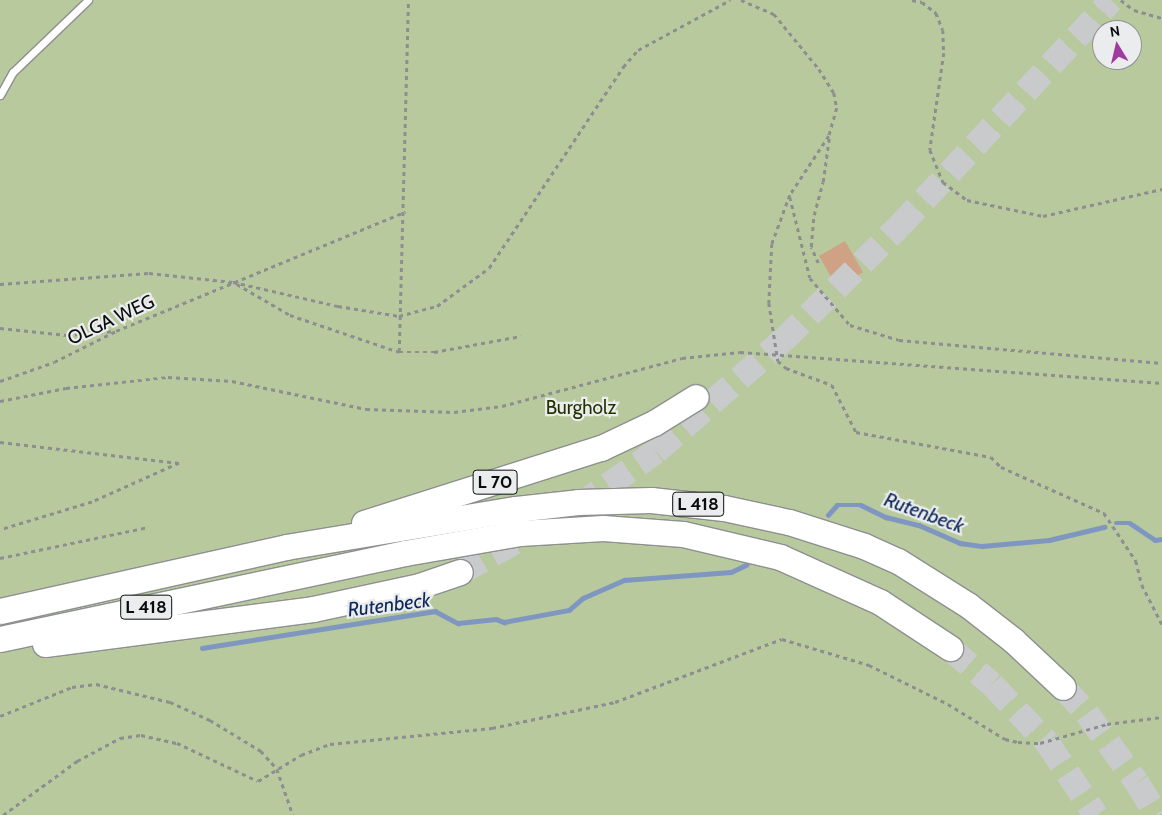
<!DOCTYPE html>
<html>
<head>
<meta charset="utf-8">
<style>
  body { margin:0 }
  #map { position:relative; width:1162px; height:815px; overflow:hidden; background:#ebeced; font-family:Cabin,sans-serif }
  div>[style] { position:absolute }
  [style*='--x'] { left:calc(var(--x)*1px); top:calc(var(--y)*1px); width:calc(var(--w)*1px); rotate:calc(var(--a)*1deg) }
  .green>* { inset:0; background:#b7c99d }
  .stream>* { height:4.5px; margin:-2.25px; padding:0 2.25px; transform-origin:2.25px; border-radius:2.25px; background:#7f97c0 }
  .building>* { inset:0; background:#cfa285; transform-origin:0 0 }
  .highway-tunnel>* { height:25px; margin-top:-12.5px; transform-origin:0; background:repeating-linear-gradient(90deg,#c9cacb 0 25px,transparent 0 37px) }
  .path>* { height:2.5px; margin-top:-1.25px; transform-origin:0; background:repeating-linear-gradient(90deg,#8d8e8f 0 4px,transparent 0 8px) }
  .roads { filter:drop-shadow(1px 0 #8e8f90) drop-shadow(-1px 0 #8e8f90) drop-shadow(0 1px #8e8f90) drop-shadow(0 -1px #8e8f90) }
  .lane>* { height:7px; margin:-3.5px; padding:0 3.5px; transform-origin:3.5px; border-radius:3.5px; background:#fff }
  .highway>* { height:25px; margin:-12.5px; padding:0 12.5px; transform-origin:12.5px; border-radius:12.5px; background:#fff }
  span { translate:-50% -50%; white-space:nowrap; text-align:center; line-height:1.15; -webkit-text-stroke:4.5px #ebeced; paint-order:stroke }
  .shield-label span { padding:1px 4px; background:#ebeced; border:1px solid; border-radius:4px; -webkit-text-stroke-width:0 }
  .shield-label { font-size:18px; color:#0b0c0c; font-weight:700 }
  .street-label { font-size:19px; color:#0b0c0c }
  .park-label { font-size:19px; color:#233300 }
  .water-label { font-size:20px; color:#0c275a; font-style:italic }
  .north { position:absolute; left:1092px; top:20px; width:50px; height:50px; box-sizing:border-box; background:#ebeced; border:1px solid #919293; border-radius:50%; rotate:351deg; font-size:14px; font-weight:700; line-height:20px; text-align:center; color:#0b0c0c }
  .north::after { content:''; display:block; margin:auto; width:18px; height:22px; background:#a03ba0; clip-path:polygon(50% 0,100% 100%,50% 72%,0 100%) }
</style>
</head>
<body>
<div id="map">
  <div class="green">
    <div style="clip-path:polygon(evenodd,0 0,1162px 0,1162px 815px,0 815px,0 0,1102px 30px,1132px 30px,1132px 60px,1102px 60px,1102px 30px)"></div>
  </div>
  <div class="stream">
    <div style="--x:828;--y:515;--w:13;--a:-48"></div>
    <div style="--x:837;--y:505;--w:24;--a:0"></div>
    <div style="--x:861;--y:505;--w:28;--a:26"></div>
    <div style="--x:886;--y:517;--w:34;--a:14"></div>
    <div style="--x:919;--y:525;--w:45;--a:23.7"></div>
    <div style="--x:960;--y:543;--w:22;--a:8"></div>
    <div style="--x:982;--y:546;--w:67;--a:-5.1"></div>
    <div style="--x:1049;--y:540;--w:57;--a:-13.3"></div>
    <div style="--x:1116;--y:523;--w:14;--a:0"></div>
    <div style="--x:1130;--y:523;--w:30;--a:34"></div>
    <div style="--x:1155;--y:540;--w:7;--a:-8"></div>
    <div style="--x:202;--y:648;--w:236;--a:-9"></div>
    <div style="--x:435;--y:611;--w:26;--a:28"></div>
    <div style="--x:458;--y:623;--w:38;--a:-6"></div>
    <div style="--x:496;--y:619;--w:9;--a:21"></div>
    <div style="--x:504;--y:622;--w:66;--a:-10.5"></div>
    <div style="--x:569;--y:610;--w:18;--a:-41"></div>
    <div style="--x:583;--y:598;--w:45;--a:-23.7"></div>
    <div style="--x:624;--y:580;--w:107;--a:-4.3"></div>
    <div style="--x:731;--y:572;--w:17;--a:-25"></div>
  </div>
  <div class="building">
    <div style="left:845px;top:241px;width:36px;height:30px;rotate:60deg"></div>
  </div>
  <div class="highway-tunnel">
    <div style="--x:460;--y:572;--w:135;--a:-29.2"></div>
    <div style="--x:578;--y:506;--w:95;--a:-35.2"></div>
    <div style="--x:656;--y:451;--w:169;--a:-41.2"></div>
    <div style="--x:783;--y:340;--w:163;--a:-44.5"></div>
    <div style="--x:899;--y:226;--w:310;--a:-46.8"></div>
    <div style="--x:950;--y:648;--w:55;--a:40.6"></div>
    <div style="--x:992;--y:684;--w:80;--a:46.5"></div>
    <div style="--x:1047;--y:742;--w:88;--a:56.1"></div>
    <div style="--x:1063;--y:687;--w:35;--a:47"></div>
    <div style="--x:1087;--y:713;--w:85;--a:54.1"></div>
    <div style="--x:1137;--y:782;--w:39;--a:59"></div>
  </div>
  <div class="path">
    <div style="--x:741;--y:0;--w:36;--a:23"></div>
    <div style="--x:774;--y:14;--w:71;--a:50.7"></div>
    <div style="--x:819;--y:69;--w:28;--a:58"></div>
    <div style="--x:834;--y:93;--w:15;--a:79"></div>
    <div style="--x:837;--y:108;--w:29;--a:106"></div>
    <div style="--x:829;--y:136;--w:71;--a:123.5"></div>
    <div style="--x:790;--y:195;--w:52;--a:110.2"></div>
    <div style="--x:772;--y:244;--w:59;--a:92.9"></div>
    <div style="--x:769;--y:303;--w:59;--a:81.2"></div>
    <div style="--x:778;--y:361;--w:11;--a:41"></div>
    <div style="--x:786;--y:368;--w:49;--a:20.3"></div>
    <div style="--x:832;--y:385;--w:53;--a:62.9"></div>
    <div style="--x:856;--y:432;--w:137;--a:10.5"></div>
    <div style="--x:991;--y:457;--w:14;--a:45"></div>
    <div style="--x:1001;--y:467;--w:113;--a:24.1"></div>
    <div style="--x:1104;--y:513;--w:58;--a:56.3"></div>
    <div style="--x:1136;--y:561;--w:25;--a:76"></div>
    <div style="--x:1142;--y:585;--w:44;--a:62.9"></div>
    <div style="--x:912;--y:0;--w:10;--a:11"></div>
    <div style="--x:922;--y:2;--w:18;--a:38"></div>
    <div style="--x:936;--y:13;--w:18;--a:68"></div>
    <div style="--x:943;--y:30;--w:23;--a:88"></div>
    <div style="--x:944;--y:53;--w:98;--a:98.2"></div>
    <div style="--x:930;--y:150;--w:35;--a:68"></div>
    <div style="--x:943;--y:182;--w:30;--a:37"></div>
    <div style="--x:967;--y:200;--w:78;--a:11.9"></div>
    <div style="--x:1043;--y:216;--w:122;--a:-12.8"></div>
    <div style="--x:1121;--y:0;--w:16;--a:38"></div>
    <div style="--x:1134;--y:10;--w:29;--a:16"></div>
    <div style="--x:790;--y:197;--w:83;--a:76.1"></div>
    <div style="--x:810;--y:278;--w:62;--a:49.6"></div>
    <div style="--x:850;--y:325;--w:51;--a:17"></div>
    <div style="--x:899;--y:340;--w:264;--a:5"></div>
    <div style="--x:818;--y:263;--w:17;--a:-114"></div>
    <div style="--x:811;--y:247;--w:32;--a:-85"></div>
    <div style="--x:814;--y:215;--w:34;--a:-75"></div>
    <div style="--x:823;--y:182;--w:44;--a:-82.2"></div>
    <div style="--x:0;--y:284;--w:149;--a:-4.2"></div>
    <div style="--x:149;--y:273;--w:84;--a:6.1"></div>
    <div style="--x:233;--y:282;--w:108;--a:12.9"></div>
    <div style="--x:338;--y:306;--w:62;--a:9.3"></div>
    <div style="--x:399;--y:316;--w:39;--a:-15"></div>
    <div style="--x:437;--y:306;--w:64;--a:-36.2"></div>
    <div style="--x:489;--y:268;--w:242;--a:-56.3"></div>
    <div style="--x:623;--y:67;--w:23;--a:-49"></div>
    <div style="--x:638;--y:50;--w:105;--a:-28.5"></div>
    <div style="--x:237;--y:284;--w:61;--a:30.3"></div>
    <div style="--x:290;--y:315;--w:115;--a:18.7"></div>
    <div style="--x:399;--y:352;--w:35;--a:0"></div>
    <div style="--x:434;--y:352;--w:88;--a:-10.4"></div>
    <div style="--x:0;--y:328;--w:67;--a:6"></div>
    <div style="--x:67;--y:335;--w:48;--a:-4.8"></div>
    <div style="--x:399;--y:352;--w:352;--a:-88.5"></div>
    <div style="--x:0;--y:381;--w:57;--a:-19.4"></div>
    <div style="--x:54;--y:362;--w:69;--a:-26.6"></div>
    <div style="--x:116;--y:331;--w:313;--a:-22.4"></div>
    <div style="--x:0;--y:401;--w:67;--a:-11.1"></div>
    <div style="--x:66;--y:388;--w:103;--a:-6.2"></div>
    <div style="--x:168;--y:377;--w:64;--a:3.6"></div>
    <div style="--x:232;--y:381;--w:137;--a:11.8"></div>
    <div style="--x:366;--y:409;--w:88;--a:2"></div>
    <div style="--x:454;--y:412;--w:48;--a:-7.1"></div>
    <div style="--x:502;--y:406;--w:186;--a:-14.9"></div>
    <div style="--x:682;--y:358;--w:58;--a:-5.9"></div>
    <div style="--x:740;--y:352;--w:423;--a:4.2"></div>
    <div style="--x:0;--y:442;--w:180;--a:6.7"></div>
    <div style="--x:179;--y:463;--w:95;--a:155.9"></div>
    <div style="--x:92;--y:502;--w:96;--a:163.1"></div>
    <div style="--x:0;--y:558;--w:151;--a:-11.8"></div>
    <div style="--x:0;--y:716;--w:78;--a:-21.9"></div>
    <div style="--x:72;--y:687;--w:24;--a:-7"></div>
    <div style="--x:96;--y:684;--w:76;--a:13.7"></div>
    <div style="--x:170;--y:702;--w:44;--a:24.2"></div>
    <div style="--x:210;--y:720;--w:60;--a:31.3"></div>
    <div style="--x:261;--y:751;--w:24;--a:48"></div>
    <div style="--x:277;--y:769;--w:49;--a:70.8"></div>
    <div style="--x:3;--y:815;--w:92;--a:-36.1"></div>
    <div style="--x:77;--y:761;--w:49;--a:-28.1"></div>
    <div style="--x:120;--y:738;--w:21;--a:-8"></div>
    <div style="--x:141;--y:735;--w:37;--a:13"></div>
    <div style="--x:177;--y:743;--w:89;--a:25.1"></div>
    <div style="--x:258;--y:781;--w:50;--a:-31.2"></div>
    <div style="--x:301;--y:755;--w:31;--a:-21"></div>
    <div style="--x:330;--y:744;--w:163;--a:-5.6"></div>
    <div style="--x:492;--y:728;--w:126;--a:-11.9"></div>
    <div style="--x:615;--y:702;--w:178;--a:-20.7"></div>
    <div style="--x:782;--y:639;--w:91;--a:16.6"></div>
    <div style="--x:869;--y:665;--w:88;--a:26.3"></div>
    <div style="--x:948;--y:704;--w:67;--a:31.6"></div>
    <div style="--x:1005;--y:739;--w:13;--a:13"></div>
    <div style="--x:1018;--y:742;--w:22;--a:3"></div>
    <div style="--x:1040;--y:743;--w:70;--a:-15.8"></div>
    <div style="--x:1107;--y:724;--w:55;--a:-7.3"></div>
  </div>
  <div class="roads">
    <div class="lane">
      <div style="--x:0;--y:95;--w:26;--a:-61"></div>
      <div style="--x:13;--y:72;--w:104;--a:-43.8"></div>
    </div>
    <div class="highway">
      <div style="--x:364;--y:523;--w:249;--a:-17.6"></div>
      <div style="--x:601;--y:448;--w:59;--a:-25.3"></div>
      <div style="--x:654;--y:423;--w:49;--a:-31.8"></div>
      <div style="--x:0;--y:611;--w:293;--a:-12.6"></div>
      <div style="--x:286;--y:547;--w:233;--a:-9.4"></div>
      <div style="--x:516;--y:509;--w:62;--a:-6.4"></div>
      <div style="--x:578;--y:502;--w:73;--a:-1.6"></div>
      <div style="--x:651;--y:500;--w:73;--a:6.3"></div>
      <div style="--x:724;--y:508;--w:66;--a:12.2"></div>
      <div style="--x:789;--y:522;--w:79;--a:17.7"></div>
      <div style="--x:864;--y:546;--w:37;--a:24"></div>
      <div style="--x:898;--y:561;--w:83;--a:32.2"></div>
      <div style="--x:968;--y:605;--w:58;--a:38"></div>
      <div style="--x:1014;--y:641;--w:67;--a:43.2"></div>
      <div style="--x:0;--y:639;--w:414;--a:-12"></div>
      <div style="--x:405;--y:553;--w:117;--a:-9.9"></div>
      <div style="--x:520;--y:533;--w:83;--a:-3.4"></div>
      <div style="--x:603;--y:528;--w:80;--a:4.3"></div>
      <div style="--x:683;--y:534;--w:100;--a:13.3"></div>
      <div style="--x:780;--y:557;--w:110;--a:24.2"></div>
      <div style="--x:880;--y:602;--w:84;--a:33.3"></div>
      <div style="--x:45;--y:644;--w:270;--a:-7.4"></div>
      <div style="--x:313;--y:609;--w:108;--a:-12.2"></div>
      <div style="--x:419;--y:586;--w:43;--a:-18.9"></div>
    </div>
  </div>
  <div class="shield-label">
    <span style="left:495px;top:482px">L 70</span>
    <span style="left:698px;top:504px">L 418</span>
    <span style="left:146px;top:607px">L 418</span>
  </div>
  <div class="street-label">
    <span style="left:111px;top:320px;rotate:-25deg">OLGA WEG</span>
  </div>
  <div class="park-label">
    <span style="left:581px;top:408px">Burgholz</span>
  </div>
  <div class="water-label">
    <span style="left:924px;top:513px;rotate:20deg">Rutenbeck</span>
    <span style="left:389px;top:605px;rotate:-7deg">Rutenbeck</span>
  </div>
  <div class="north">N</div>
</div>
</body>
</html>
